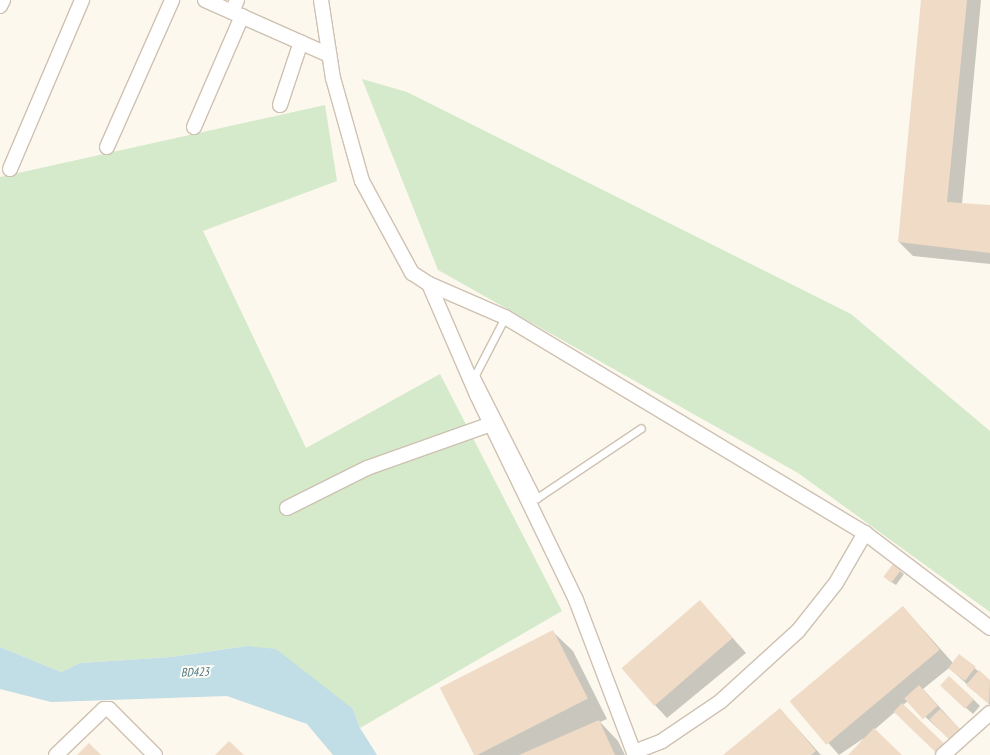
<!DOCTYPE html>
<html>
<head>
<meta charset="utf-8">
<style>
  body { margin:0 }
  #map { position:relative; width:990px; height:755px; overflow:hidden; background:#fcf8ed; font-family:"PT Sans Narrow",sans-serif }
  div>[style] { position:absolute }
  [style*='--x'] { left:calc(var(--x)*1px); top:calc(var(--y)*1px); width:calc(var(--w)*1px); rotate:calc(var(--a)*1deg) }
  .green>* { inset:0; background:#d5eacb }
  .water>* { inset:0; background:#c1dde6 }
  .shadow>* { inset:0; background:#0003 }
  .building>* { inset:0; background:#f0dbc6; transform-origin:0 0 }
  .roads { filter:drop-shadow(1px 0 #cec1b2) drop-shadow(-1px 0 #cec1b2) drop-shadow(0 1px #cec1b2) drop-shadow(0 -1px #cec1b2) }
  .service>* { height:7px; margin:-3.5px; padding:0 3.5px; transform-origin:3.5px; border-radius:3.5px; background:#fff }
  .minor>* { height:14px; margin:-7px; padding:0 7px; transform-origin:7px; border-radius:7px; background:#fff }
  span { translate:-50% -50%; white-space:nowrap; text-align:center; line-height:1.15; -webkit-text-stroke:4px #fefbf4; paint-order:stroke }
  .water-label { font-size:12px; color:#4a7989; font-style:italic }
</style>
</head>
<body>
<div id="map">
  <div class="green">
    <div style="clip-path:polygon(362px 79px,407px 92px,851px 314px,990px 431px,990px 612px,798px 473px,438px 270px)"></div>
    <div style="clip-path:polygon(325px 105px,337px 181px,203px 231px,306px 448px,440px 374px,562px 611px,360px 728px,353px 709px,247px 646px,172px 657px,80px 663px,61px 672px,0 647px,0 177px)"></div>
  </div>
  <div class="water">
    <div style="clip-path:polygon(247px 646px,276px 649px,353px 709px,360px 728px,377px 755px,333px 755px,307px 724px,227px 696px,51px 702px,0 689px,0 647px,61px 672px,80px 663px,172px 657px)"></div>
  </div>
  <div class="shadow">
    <div style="clip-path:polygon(922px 0,981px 0,962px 204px,990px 206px,990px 264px,913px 256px,899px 242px)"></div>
    <div style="clip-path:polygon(893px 566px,904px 574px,896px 585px,888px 580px)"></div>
    <div style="clip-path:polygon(700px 601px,746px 653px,667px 718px,654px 704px)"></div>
    <div style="clip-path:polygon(903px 607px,953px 663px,959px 655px,990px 681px,990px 705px,949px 668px,923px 689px,966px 736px,957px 746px,908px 701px,903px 705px,950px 750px,940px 755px,895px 712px,874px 730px,901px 755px,850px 755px,864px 738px,839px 755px,791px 701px)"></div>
    <div style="clip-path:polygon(553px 632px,573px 651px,607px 719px,600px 722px,618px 741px,625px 755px,476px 755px,442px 688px)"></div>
    <div style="clip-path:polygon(948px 692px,973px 699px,980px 706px,973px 714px)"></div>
    <div style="clip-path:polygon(780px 709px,821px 755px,724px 755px)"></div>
  </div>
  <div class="building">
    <div style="clip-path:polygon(921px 0,967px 0,947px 202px,990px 205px,990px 253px,898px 242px)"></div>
    <div style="left:893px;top:564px;width:10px;height:16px;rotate:37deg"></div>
    <div style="left:700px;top:600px;width:50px;height:104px;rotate:49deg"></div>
    <div style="left:903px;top:606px;width:57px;height:148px;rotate:50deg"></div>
    <div style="left:553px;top:630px;width:77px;height:127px;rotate:63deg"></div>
    <div style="left:959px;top:654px;width:21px;height:18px;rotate:37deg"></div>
    <div style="clip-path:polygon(979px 670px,990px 680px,989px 704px,966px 685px)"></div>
    <div style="left:949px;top:676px;width:34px;height:13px;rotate:43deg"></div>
    <div style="left:919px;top:685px;width:28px;height:20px;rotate:48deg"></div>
    <div style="left:902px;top:703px;width:58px;height:12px;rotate:44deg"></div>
    <div style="clip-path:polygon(780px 708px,816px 751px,811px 755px,723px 755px)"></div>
    <div style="left:940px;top:709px;width:28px;height:15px;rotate:45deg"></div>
    <div style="clip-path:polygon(599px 720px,615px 755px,519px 755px)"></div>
    <div style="clip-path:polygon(874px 728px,902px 755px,848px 755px)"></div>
    <div style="clip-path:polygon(229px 741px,244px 755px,215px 755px)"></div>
    <div style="clip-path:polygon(89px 743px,101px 755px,77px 755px)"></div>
  </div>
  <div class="roads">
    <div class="service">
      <div style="--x:505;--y:317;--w:65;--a:117.3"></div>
      <div style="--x:475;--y:375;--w:138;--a:63.2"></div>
      <div style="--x:537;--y:498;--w:125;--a:-33.9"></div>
    </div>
    <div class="minor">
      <div style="--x:205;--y:0;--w:136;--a:23.9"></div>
      <div style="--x:321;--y:0;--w:79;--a:81.3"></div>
      <div style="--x:333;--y:78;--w:107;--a:74.3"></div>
      <div style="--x:362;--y:181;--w:105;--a:61.5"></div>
      <div style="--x:412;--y:273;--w:20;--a:33"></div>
      <div style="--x:429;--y:284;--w:121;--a:66.6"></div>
      <div style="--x:477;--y:395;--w:228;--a:64.2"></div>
      <div style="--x:576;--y:600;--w:166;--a:69.2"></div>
      <div style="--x:0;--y:6;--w:7;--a:-63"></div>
      <div style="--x:232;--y:12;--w:13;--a:-67"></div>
      <div style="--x:280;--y:105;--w:66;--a:-71.6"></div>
      <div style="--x:194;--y:127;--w:121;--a:-66.6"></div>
      <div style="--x:107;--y:147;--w:161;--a:-66.1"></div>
      <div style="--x:10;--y:169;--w:184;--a:-66.9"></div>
      <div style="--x:429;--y:284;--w:83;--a:23.5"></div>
      <div style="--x:505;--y:317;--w:420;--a:31"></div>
      <div style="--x:865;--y:533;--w:157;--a:37.2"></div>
      <div style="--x:287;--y:508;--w:89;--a:-26.6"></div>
      <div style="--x:367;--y:468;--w:132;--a:-19.5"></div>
      <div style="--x:634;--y:752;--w:30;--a:-21"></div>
      <div style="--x:662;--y:741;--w:71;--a:-34.1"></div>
      <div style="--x:721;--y:701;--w:104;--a:-42.3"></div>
      <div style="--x:798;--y:631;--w:61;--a:-51.6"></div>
      <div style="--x:836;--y:583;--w:58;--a:-59.9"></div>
      <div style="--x:56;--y:755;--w:66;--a:-43.8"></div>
      <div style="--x:104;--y:709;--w:5;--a:0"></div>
      <div style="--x:109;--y:709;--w:65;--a:45"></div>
      <div style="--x:943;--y:755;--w:63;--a:-41.8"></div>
    </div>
  </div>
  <div class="water-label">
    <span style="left:195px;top:672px;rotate:-2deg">BD423</span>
  </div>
</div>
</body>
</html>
